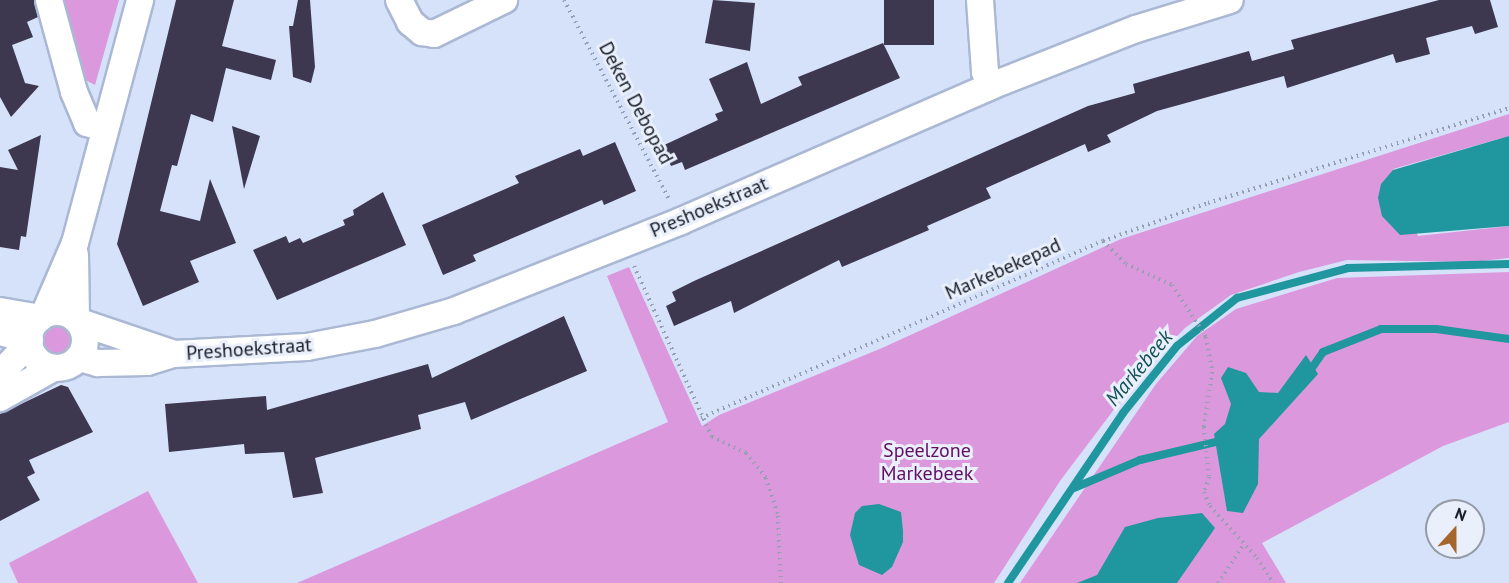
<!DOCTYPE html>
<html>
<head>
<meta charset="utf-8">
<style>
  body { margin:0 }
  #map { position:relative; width:1509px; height:583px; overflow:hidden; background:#d6e2fa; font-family:"PT Sans",sans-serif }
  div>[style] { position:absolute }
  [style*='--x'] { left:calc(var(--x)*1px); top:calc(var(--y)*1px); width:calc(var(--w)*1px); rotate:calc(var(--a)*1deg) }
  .green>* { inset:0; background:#dc98dc }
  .round { border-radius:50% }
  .water>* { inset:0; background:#20969e }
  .stream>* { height:8px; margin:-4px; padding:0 4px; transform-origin:4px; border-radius:4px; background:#20969e }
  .building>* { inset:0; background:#3d3750; transform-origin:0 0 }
  .path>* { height:4px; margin-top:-2px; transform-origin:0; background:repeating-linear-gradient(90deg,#959fb2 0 1.5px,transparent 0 6px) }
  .roads { filter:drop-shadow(2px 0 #aab8d4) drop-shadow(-2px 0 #aab8d4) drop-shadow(0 2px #aab8d4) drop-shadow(0 -2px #aab8d4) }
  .minor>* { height:26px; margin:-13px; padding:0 13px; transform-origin:13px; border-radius:13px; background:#fff }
  .minor>.ring { margin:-13px; padding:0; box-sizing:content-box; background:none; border:26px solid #fff; border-radius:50% }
  span { translate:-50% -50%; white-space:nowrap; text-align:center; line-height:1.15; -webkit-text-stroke:6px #e9effb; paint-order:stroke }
  .street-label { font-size:20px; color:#171c27 }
  .park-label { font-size:20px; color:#620e65 }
  .water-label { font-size:21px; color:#125055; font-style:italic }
  .north { position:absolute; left:1425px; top:499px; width:60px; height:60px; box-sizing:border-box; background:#e9effb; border:2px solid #959ba6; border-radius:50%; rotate:21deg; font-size:16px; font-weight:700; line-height:24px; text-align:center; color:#171c27 }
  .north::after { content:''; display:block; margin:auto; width:21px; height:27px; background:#a6672f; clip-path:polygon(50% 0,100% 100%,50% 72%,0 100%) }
</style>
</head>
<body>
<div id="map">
  <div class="green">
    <div style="clip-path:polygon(61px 0,119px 0,95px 85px,80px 77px)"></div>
    <div style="clip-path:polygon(1509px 114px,1509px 136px,1393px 169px,1418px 236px,1509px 226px,1509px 258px,1472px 262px,1347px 260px,1299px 272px,1231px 295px,1185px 328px,1143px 371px,1060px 481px,994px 583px,297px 583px,668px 422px,607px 276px,629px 267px,702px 426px,719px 415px,882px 348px,1121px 239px)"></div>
    <div style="clip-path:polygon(1509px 272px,1509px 422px,1443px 446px,1262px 543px,1286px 583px,1020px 583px,1156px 384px,1197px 336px,1236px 309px,1337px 278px)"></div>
    <div class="round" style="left:42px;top:326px;width:30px;height:30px"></div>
    <div style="clip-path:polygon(148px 491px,198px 583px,18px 583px,9px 563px)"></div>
  </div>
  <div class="water">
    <div style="clip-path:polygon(1509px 136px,1509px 226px,1400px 235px,1382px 216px,1378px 198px,1381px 184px,1393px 170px)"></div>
    <div style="clip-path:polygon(1306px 355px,1318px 374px,1259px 439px,1258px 484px,1243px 513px,1227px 511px,1214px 434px,1225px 424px,1231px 404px,1221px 378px,1228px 367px,1246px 373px,1259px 392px,1278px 393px)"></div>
    <div style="clip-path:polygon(879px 504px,901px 512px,903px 531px,903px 542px,892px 567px,882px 575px,859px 565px,850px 535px,855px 513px,862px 506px)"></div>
    <div style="clip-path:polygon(1202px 513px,1215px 528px,1177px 583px,1077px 583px,1097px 575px,1125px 527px,1158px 518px)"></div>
  </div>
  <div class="stream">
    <div style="--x:1307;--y:375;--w:28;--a:-55"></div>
    <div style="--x:1323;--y:352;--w:62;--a:-21.6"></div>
    <div style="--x:1381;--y:329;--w:55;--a:0"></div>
    <div style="--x:1436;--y:329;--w:74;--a:7.8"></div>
    <div style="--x:1074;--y:488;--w:72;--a:-23"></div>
    <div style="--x:1140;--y:460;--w:86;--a:-13.4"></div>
    <div style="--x:1008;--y:583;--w:205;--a:-55.9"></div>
    <div style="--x:1123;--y:413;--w:86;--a:-51.1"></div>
    <div style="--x:1177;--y:346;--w:77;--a:-38.7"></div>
    <div style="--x:1237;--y:298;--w:115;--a:-15.1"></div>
    <div style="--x:1348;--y:268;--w:161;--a:-1.4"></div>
  </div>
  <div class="building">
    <div style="clip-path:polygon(0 0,34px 0,38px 17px,27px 22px,33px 37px,12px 45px,25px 83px,39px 86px,11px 117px,0 97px)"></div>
    <div style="clip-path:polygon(176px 0,234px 0,222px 46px,276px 60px,271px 80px,226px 68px,213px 122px,191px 114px,177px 166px,172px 165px,160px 211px,200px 221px,210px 179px,236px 243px,190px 261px,199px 282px,143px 306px,117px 244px)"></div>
    <div style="clip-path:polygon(298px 0,310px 0,315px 67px,311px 83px,293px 77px,289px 26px,293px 26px)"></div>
    <div style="clip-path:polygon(713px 0,755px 3px,750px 51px,705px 43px)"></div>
    <div style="left:884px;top:0;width:50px;height:45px"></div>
    <div style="clip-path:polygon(1439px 0,1490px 0,1498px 27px,1475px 34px,1472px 26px,1426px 38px,1430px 54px,1396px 63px,1393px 54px,1287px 88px,1284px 76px,1157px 111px,1107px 135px,1111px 142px,1088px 152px,1085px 144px,986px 188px,991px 198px,927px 226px,929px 230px,842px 267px,839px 260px,734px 313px,731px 301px,674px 326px,666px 306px,676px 301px,672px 292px,694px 281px,1088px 106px,1135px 93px,1133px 84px,1249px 51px,1252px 61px,1294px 49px,1291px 40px)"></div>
    <div style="clip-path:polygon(883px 43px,900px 78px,685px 170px,682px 162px,671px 166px,662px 146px,718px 120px,715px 114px,723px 111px,709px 79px,747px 62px,761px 104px,802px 85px,798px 77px)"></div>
    <div style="clip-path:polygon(232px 126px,260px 136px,244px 189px)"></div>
    <div style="clip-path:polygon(41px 135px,26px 237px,21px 236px,19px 250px,0 247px,0 167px,18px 170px,8px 150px)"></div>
    <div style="clip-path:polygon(615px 142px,636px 191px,604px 205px,602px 200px,473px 255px,476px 261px,443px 275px,422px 225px,519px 183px,515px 176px,580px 149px,583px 156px)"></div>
    <div style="clip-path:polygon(383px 192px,406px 245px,277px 300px,253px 250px,286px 236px,289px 243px,300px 238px,303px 243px,345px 225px,343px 220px,354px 215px,353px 210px)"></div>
    <div style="clip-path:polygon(564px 316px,587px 371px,471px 420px,465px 402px,418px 415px,421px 429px,315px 458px,323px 493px,293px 498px,284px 452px,245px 454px,244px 444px,169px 452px,165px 404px,266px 396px,267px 410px,428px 364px,432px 378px)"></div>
    <div style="clip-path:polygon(61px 385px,68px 387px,93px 432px,29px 460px,35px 473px,27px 477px,40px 500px,0 521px,0 414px)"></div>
  </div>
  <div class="path">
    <div style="--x:564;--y:0;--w:225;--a:62.2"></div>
    <div style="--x:1103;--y:241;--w:33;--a:45"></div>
    <div style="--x:1126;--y:264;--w:51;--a:24.5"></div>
    <div style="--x:1172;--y:285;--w:62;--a:56.8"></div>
    <div style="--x:1206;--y:337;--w:36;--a:80"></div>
    <div style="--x:1212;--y:372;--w:56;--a:98.3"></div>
    <div style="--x:1204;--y:427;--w:50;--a:84.3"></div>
    <div style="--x:1209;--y:477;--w:16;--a:108"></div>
    <div style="--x:1204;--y:492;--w:15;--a:67"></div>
    <div style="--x:1210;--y:506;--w:70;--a:47.9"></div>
    <div style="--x:1257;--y:558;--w:30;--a:57"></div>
    <div style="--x:634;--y:266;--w:188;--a:65.5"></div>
    <div style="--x:712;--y:437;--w:38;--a:25"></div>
    <div style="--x:746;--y:453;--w:32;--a:51"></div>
    <div style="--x:766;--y:478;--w:40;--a:72"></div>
    <div style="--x:778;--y:516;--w:67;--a:87.4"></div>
    <div style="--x:701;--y:418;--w:439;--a:-23.8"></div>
    <div style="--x:1103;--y:241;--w:112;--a:-19.9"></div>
    <div style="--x:1208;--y:203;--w:316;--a:-17.5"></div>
    <div style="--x:1218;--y:583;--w:47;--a:-56.3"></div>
  </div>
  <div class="roads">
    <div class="minor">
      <div style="--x:49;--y:0;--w:95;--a:74.8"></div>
      <div style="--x:74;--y:92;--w:34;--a:67"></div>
      <div style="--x:87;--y:123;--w:18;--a:16"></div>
      <div style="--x:399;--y:0;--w:25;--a:63"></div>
      <div style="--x:410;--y:22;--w:16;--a:40"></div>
      <div style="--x:422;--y:32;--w:12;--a:9"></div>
      <div style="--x:434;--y:34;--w:78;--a:-25.9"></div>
      <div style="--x:980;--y:0;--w:72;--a:86"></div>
      <div style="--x:985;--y:72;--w:15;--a:67"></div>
      <div style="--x:75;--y:255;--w:64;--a:89.1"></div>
      <div style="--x:0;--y:311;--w:41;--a:9.9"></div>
      <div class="ring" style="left:29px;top:312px;width:30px;height:30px"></div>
      <div style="--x:44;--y:315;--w:78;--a:-66.7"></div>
      <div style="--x:75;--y:243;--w:252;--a:-75"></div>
      <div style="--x:80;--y:322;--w:99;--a:18.8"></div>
      <div style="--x:0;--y:332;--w:31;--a:15"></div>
      <div style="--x:80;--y:358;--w:19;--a:16"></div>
      <div style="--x:98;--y:363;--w:49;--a:-1.2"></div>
      <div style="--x:147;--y:362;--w:28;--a:-17"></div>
      <div style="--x:174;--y:354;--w:133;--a:-3"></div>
      <div style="--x:307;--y:347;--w:69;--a:-10.8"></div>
      <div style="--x:375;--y:334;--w:82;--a:-16.2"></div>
      <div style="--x:454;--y:311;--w:244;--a:-21.6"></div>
      <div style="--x:681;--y:221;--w:338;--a:-23.5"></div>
      <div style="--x:991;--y:86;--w:156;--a:-21.5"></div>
      <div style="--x:1136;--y:29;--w:98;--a:-17.1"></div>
      <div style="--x:0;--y:374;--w:42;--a:-46.9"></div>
      <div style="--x:0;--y:398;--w:61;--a:-29.5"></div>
    </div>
  </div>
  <div class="street-label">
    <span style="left:636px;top:103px;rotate:62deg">Deken Debopad</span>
    <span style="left:709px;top:207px;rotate:-23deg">Preshoekstraat</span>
    <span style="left:1003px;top:269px;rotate:-24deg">Markebekepad</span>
    <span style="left:249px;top:349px;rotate:-4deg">Preshoekstraat</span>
  </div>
  <div class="park-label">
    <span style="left:927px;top:462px">Speelzone<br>Markebeek</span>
  </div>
  <div class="water-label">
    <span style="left:1139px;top:368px;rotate:-50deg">Markebeek</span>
  </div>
  <div class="north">N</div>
</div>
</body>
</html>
